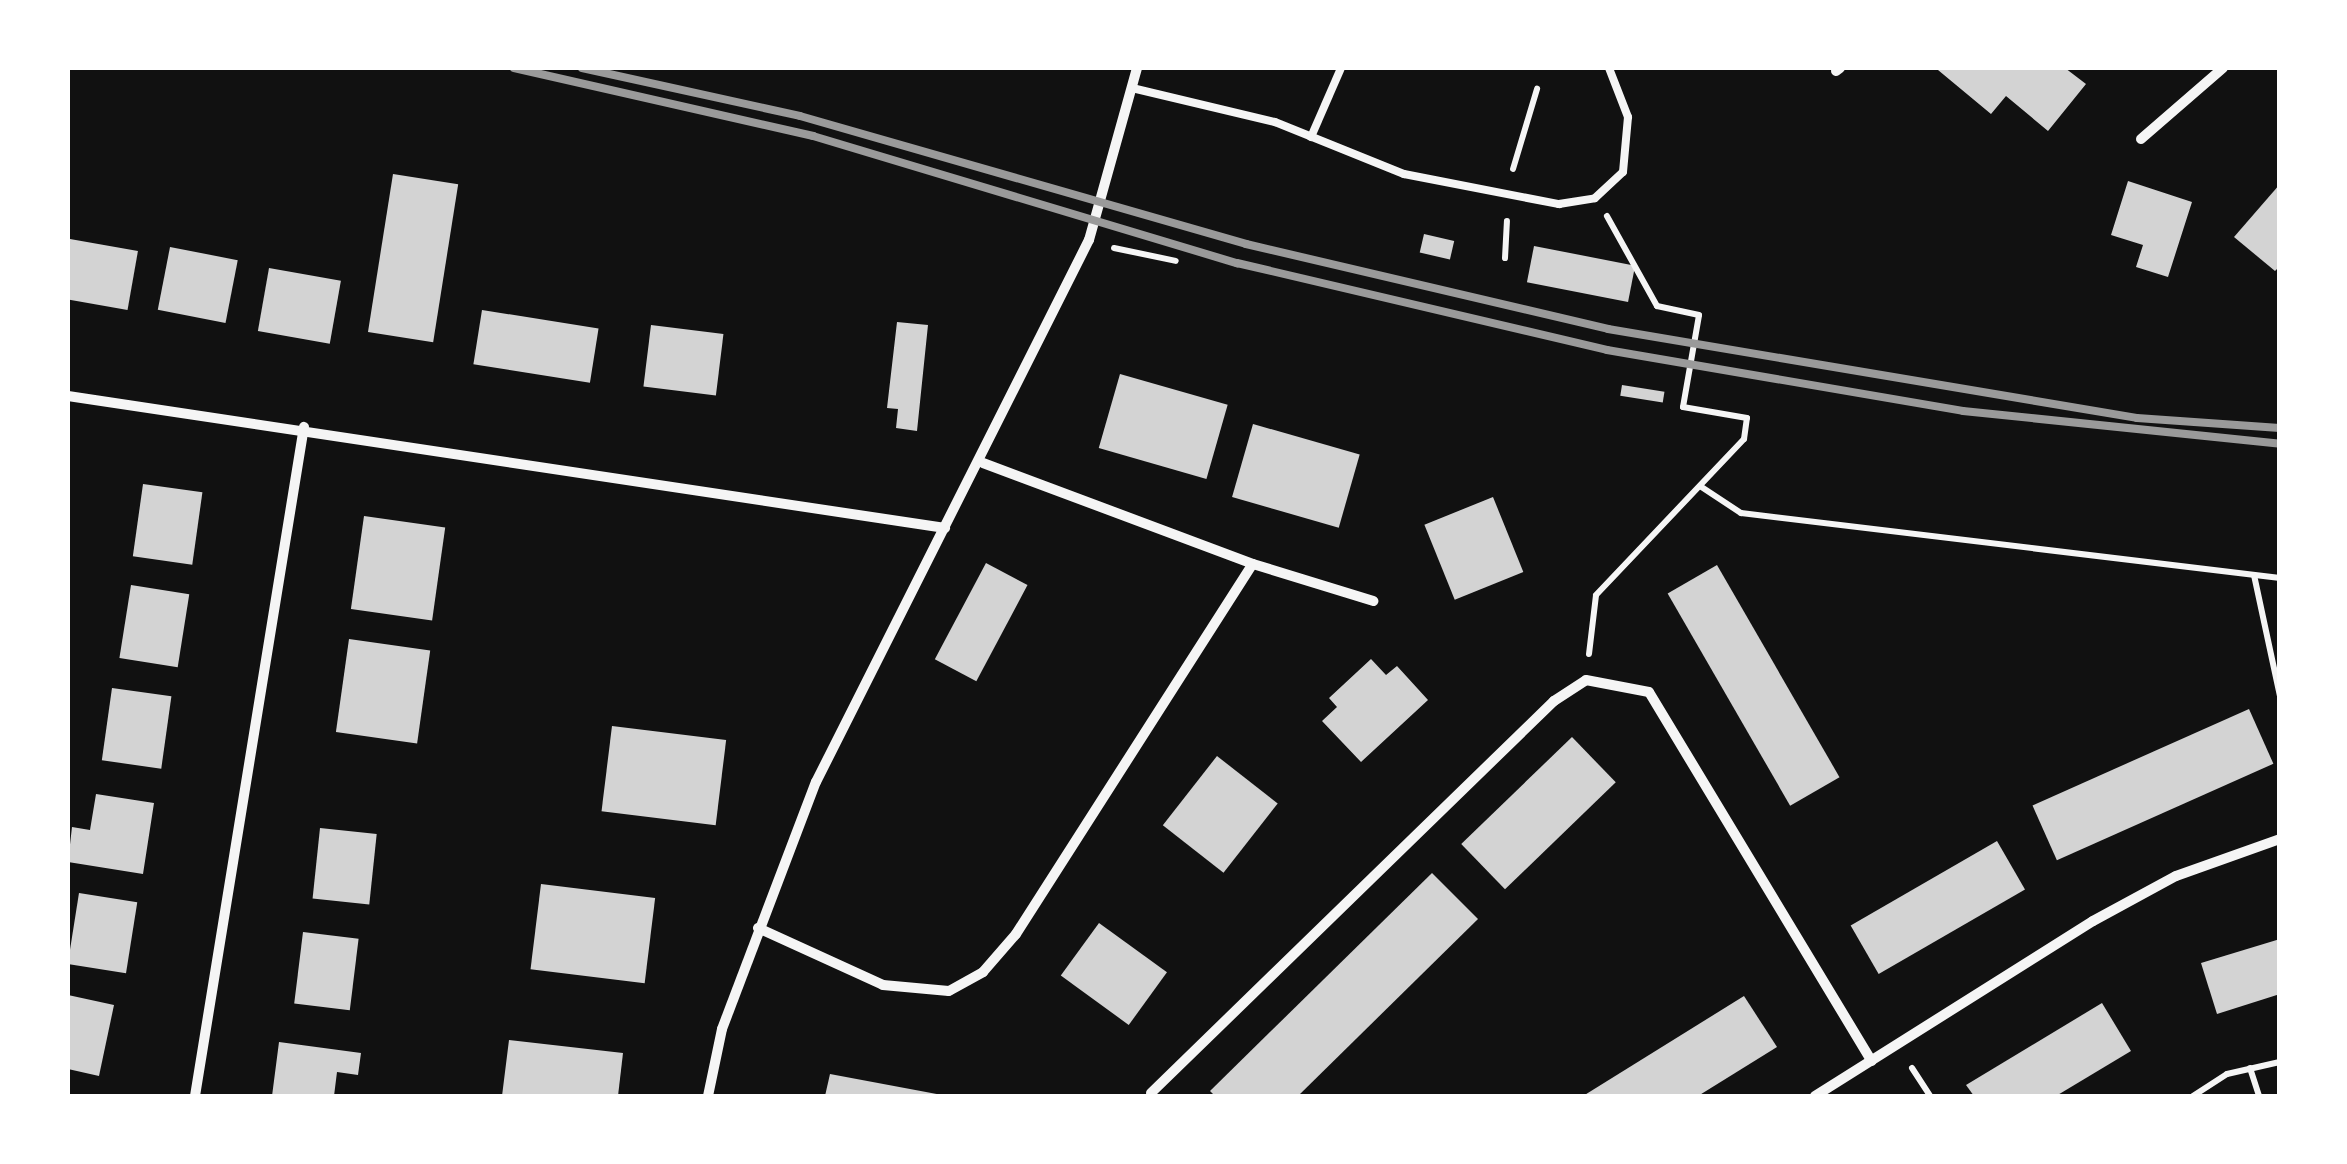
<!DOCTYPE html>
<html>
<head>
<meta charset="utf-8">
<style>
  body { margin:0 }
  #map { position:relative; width:2347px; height:1164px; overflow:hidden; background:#111; font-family:Barlow,sans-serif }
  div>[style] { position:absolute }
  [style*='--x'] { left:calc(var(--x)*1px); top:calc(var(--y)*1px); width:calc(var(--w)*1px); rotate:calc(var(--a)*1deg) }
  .building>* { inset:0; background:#d3d3d3; transform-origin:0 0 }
  .path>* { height:6px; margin:-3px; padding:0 3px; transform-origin:3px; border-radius:3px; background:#f5f5f5 }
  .service>* { height:8px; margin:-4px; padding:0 4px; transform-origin:4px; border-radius:4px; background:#f5f5f5 }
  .minor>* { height:10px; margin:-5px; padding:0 5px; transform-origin:5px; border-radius:5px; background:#f5f5f5 }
  .rail>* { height:8px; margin:-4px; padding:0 4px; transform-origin:4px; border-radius:4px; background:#9a9a9a }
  span { translate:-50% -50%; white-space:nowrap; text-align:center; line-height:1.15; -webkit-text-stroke:10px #fff; paint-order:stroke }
  .frame { position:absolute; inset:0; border:70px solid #fff; pointer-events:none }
</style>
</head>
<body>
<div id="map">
  <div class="building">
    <div style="clip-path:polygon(2065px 68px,2086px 84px,2048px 131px,2006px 96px,1991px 114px,1938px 70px)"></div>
    <div style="left:393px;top:174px;width:66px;height:160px;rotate:9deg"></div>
    <div style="clip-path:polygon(2128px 181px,2192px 202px,2168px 277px,2136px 267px,2143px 245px,2111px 235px)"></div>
    <div style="clip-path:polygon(2280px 184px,2280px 266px,2275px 271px,2234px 237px)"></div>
    <div style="left:1424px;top:234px;width:31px;height:19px;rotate:13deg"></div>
    <div style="left:70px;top:239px;width:69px;height:60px;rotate:10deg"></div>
    <div style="left:1534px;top:246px;width:103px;height:37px;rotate:11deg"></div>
    <div style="left:170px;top:247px;width:69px;height:64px;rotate:11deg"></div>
    <div style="left:269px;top:268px;width:73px;height:64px;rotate:10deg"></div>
    <div style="left:482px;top:310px;width:118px;height:55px;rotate:9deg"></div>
    <div style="clip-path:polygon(897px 322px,928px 325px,917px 431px,896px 428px,898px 409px,887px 408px)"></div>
    <div style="left:651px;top:325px;width:73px;height:62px;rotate:7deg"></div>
    <div style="left:1120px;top:374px;width:112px;height:77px;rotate:16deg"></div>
    <div style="left:1622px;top:385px;width:43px;height:11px;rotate:9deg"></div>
    <div style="left:1253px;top:424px;width:111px;height:76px;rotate:16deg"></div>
    <div style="left:143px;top:484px;width:60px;height:73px;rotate:8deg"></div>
    <div style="left:1493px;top:497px;width:81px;height:74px;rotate:68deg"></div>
    <div style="left:364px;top:516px;width:82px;height:94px;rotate:8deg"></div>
    <div style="left:986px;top:563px;width:47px;height:109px;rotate:28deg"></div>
    <div style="left:1717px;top:565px;width:245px;height:57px;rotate:60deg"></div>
    <div style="left:131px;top:585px;width:59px;height:74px;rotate:9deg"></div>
    <div style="left:349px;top:639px;width:82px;height:94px;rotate:8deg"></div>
    <div style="clip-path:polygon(1371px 659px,1386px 675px,1397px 666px,1428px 700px,1361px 762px,1322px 721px,1337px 707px,1329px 698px)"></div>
    <div style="left:112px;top:688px;width:60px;height:73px;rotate:8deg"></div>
    <div style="left:2249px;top:709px;width:60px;height:237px;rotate:66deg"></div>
    <div style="left:612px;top:726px;width:115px;height:86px;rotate:7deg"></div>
    <div style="left:1572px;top:737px;width:63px;height:154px;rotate:46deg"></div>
    <div style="left:1217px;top:756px;width:77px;height:88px;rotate:38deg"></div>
    <div style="clip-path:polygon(96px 794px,154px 803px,143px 874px,68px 862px,72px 827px,90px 830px)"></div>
    <div style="left:320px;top:828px;width:57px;height:71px;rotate:6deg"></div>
    <div style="left:1997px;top:841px;width:56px;height:169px;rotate:60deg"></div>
    <div style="clip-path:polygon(1432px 873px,1478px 919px,1298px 1096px,1215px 1096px,1210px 1091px)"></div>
    <div style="left:541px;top:884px;width:115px;height:86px;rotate:7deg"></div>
    <div style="left:79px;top:893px;width:59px;height:72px;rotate:9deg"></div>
    <div style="left:1099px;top:923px;width:84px;height:65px;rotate:36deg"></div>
    <div style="left:303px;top:932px;width:56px;height:72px;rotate:7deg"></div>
    <div style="clip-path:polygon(2280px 939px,2280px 994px,2217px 1014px,2201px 963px)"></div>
    <div style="clip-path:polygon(68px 995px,114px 1005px,99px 1076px,68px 1069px)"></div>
    <div style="clip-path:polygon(1744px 996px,1777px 1047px,1698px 1096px,1583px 1096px)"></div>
    <div style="clip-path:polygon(2102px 1003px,2131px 1051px,2056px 1096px,1974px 1096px,1966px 1085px)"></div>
    <div style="clip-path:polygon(509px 1040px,623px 1053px,618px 1096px,502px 1096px)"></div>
    <div style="clip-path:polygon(279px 1042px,361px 1053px,358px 1075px,337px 1072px,334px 1096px,272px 1096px)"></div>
    <div style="clip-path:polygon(830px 1074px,942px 1095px,942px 1096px,825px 1096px)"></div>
  </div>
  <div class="path">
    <div style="--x:1513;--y:169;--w:84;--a:-73.3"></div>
    <div style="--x:1114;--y:248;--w:63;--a:11.8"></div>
    <div style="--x:1505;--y:258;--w:37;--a:-87"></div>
    <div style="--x:1700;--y:486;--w:49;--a:33.4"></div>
    <div style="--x:1741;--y:513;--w:543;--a:6.88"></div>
    <div style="--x:2254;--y:575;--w:124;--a:77.9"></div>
    <div style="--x:1589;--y:654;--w:59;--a:-83.2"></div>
    <div style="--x:1596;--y:595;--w:215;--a:-46.5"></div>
    <div style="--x:1744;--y:439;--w:21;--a:-82"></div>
    <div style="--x:1747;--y:418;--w:65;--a:-170.2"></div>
    <div style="--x:1683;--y:407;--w:93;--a:-80.1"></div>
    <div style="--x:1699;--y:315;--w:43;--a:-167.9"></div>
    <div style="--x:1657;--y:306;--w:103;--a:-119.1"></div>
    <div style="--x:1912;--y:1068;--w:33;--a:57"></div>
    <div style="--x:2250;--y:1068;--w:29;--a:72"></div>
    <div style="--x:2193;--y:1096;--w:40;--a:-32.9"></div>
    <div style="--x:2227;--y:1074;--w:54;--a:-12.8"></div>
  </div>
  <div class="service">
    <div style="--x:1132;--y:88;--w:147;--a:13.4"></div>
    <div style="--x:1275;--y:122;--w:139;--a:22"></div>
    <div style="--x:1404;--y:174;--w:158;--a:11"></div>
    <div style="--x:1559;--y:204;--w:36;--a:-9"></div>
    <div style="--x:1595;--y:198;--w:38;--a:-43"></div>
    <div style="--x:1623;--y:172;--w:55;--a:-84.8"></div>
    <div style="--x:1628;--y:117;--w:53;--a:-111.2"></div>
    <div style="--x:1311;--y:137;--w:75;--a:-66.5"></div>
  </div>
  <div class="minor">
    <div style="--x:1836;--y:71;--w:5;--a:-37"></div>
    <div style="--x:2141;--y:139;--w:108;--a:-40.9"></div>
    <div style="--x:68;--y:396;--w:887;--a:8.56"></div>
    <div style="--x:983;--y:463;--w:288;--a:20.5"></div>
    <div style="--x:758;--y:928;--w:137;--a:24.5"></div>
    <div style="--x:883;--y:985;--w:66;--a:5.2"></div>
    <div style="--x:949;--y:991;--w:39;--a:-29"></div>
    <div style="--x:983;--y:972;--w:50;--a:-49"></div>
    <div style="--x:1016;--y:934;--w:439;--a:-57.4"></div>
    <div style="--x:1253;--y:564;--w:126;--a:17.1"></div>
    <div style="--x:1151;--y:1093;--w:562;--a:-44.21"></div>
    <div style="--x:1554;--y:701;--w:38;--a:-33"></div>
    <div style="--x:1586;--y:680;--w:64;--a:10.8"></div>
    <div style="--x:1649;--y:692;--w:431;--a:58.9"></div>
    <div style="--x:195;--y:1096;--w:678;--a:-80.75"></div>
    <div style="--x:708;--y:1096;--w:68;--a:-78.2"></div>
    <div style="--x:722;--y:1029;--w:264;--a:-69.2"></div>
    <div style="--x:816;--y:782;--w:607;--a:-63.27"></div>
    <div style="--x:1089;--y:240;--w:179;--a:-74.4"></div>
    <div style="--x:1815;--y:1096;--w:328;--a:-32.2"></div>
    <div style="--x:2093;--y:921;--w:94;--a:-28.5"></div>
    <div style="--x:2176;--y:876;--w:110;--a:-19.6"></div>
  </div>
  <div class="rail">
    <div style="--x:514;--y:68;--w:307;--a:12.8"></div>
    <div style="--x:813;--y:136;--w:443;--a:16.7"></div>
    <div style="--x:1237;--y:263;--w:380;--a:13.2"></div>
    <div style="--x:1607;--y:350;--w:361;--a:9.7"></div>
    <div style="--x:1963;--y:411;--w:319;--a:5.9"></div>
    <div style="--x:582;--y:68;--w:223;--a:12.4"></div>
    <div style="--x:800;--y:116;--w:464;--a:16"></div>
    <div style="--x:1246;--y:244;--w:372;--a:13.2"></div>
    <div style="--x:1608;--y:329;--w:536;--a:9.55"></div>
    <div style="--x:2137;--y:418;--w:143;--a:4"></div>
  </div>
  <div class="frame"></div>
</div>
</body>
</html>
